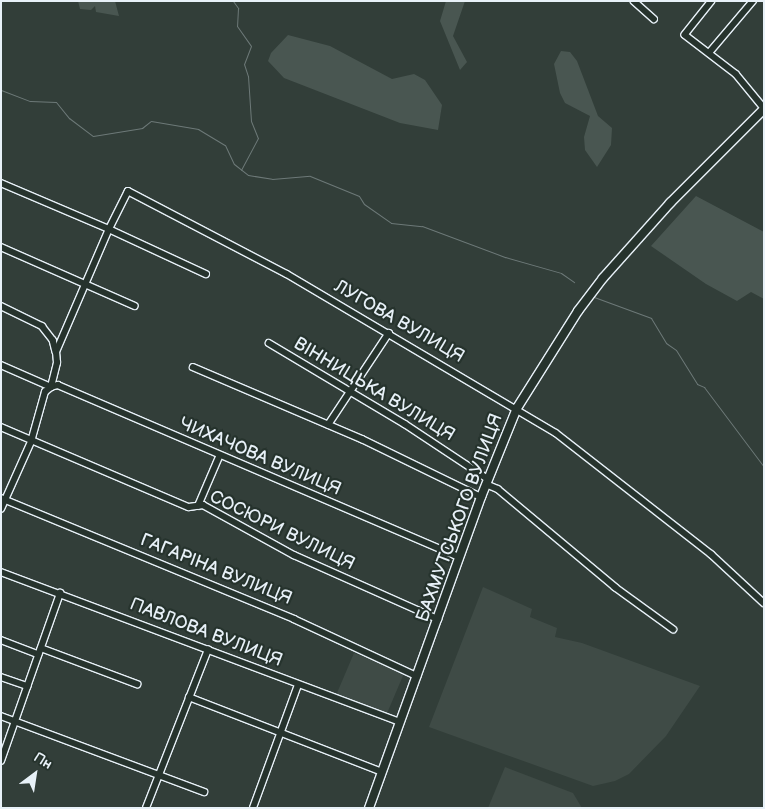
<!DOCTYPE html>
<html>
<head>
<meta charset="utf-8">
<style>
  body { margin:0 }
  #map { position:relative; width:765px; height:809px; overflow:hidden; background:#323e39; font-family:"Balsamiq Sans",sans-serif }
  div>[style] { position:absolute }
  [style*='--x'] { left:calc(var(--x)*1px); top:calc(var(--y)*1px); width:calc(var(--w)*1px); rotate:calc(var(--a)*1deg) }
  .built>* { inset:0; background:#3f4b46; transform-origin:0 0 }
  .green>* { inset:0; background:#495651 }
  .stream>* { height:1px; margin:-0.5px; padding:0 0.5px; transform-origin:0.5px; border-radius:0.5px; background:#6d7978 }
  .roads { filter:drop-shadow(1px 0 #e8f1f8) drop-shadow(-1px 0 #e8f1f8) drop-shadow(0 1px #e8f1f8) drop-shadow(0 -1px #e8f1f8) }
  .minor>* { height:5.5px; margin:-2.75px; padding:0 2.75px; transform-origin:2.75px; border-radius:2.75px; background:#26332d }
  .secondary>* { height:8px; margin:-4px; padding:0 4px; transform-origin:4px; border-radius:4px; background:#26332d }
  span { translate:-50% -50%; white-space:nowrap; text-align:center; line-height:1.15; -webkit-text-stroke:4.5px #26332d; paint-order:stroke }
  .street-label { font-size:18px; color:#e8f1f8 }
  .frame { position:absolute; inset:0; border:2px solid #e8f1f8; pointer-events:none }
  .north { position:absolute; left:10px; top:749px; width:50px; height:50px; -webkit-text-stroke:4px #26332d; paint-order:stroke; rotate:31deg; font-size:14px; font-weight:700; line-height:20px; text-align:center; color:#e8f1f8 }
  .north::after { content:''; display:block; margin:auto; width:18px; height:22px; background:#e8f1f8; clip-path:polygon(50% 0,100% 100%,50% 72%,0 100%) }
</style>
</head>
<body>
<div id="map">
  <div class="built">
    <div style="clip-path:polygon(483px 587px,532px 609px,530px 617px,557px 628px,555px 637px,582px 643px,700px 686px,666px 736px,629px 774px,615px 781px,593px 786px,429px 727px)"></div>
    <div style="left:354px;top:653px;width:54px;height:47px;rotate:23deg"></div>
    <div style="clip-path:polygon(505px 767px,573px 793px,582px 808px,488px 808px)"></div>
  </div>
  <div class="green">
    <div style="clip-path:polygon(78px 1px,115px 1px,119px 16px,96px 12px,95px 6px,91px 10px,80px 9px)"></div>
    <div style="clip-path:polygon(446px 1px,465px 1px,453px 36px,467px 62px,460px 70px,440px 21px)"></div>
    <div style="clip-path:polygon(288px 35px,330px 46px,392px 79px,414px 74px,425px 80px,442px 105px,438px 130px,400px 123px,284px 78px,268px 61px,271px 53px)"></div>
    <div style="clip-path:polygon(561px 51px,570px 52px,577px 61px,598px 116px,612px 128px,611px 145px,597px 167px,585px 150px,584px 137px,590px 116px,565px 103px,560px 93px,554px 64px)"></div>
    <div style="clip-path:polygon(696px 196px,764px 232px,764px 299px,751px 292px,737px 301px,706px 284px,651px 246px)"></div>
  </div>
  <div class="stream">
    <div style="--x:233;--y:1;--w:9;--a:54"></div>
    <div style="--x:238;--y:8;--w:18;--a:93"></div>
    <div style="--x:237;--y:26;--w:24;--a:55"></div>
    <div style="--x:251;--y:46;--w:19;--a:111"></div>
    <div style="--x:244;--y:64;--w:13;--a:72"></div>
    <div style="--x:248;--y:76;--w:45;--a:86.2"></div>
    <div style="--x:251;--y:121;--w:18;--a:68"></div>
    <div style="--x:258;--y:138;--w:36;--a:118"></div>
    <div style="--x:1;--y:90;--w:31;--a:21"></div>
    <div style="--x:30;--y:101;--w:26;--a:2"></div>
    <div style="--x:56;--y:102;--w:21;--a:51"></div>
    <div style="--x:69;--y:118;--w:30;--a:37"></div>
    <div style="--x:93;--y:136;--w:50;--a:-9.3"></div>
    <div style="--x:142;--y:128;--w:11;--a:-38"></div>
    <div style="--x:151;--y:121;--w:48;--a:9.7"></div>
    <div style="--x:198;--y:129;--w:31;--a:31"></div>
    <div style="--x:225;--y:145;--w:21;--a:65"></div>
    <div style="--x:234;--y:164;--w:18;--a:38"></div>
    <div style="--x:248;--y:175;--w:24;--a:9"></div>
    <div style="--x:272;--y:179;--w:38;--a:-5"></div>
    <div style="--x:310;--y:176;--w:53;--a:22.2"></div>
    <div style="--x:359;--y:196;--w:9;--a:58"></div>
    <div style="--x:364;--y:204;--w:33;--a:35"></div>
    <div style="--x:391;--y:223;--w:31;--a:6"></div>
    <div style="--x:422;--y:226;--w:89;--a:20.5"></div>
    <div style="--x:505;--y:257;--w:58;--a:15.9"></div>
    <div style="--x:561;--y:273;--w:16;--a:35"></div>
    <div style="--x:594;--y:297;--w:61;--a:20.2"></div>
    <div style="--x:651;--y:318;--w:29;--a:59"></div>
    <div style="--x:666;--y:343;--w:12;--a:35"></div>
    <div style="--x:676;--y:350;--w:40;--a:58"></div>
    <div style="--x:697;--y:384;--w:8;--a:23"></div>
    <div style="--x:704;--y:387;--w:100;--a:53.1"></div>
  </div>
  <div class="roads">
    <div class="minor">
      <div style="--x:634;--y:1;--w:27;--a:42"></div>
      <div style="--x:712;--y:1;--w:43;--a:128.5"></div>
      <div style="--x:685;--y:35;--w:64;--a:37.4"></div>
      <div style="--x:736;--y:74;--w:44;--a:50.5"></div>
      <div style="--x:709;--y:53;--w:68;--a:-49.8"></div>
      <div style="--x:1;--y:183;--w:117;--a:23.1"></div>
      <div style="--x:109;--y:229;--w:42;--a:-63.4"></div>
      <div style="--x:128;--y:191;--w:179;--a:27.6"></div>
      <div style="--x:287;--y:274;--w:312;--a:30.6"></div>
      <div style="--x:556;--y:433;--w:197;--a:38"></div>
      <div style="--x:711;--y:554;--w:72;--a:42.8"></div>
      <div style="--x:1;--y:247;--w:146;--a:23.8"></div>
      <div style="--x:1;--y:306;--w:46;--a:26"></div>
      <div style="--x:42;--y:326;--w:18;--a:52"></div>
      <div style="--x:53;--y:340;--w:12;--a:76"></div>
      <div style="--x:269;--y:343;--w:158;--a:30.8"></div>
      <div style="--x:405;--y:424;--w:100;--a:33.5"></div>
      <div style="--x:1;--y:365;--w:55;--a:23.7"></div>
      <div style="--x:51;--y:387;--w:7;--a:-16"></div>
      <div style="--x:58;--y:385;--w:436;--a:23.2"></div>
      <div style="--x:193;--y:367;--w:184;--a:23.1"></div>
      <div style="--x:362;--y:439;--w:132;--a:26"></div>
      <div style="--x:328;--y:425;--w:110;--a:-56.5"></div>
      <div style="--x:1;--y:427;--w:204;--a:23.1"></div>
      <div style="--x:189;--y:507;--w:14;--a:-8"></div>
      <div style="--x:203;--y:505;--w:104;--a:28.8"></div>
      <div style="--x:294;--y:555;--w:158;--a:24"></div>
      <div style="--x:486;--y:484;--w:13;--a:23"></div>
      <div style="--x:498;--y:489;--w:153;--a:39.9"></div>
      <div style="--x:615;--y:587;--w:72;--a:35.9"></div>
      <div style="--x:1;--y:498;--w:317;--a:22.4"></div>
      <div style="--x:294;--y:619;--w:136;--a:24.9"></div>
      <div style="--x:198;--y:506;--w:53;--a:-66.8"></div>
      <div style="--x:1;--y:509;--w:73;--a:-65.9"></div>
      <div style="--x:31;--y:442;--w:52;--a:-74.4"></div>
      <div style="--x:45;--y:392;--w:8;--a:-40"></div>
      <div style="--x:51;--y:387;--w:25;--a:-76"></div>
      <div style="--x:57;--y:363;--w:11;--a:-95"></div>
      <div style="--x:56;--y:352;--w:134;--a:-66.7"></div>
      <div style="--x:109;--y:229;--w:107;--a:24.9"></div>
      <div style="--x:1;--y:572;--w:426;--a:20.6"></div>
      <div style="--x:1;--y:640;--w:40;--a:21"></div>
      <div style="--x:41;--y:648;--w:103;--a:20.6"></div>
      <div style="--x:1;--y:677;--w:28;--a:19"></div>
      <div style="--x:189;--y:697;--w:207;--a:21.2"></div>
      <div style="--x:1;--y:716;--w:217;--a:20.5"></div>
      <div style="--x:1;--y:761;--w:178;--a:-70.6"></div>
      <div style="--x:146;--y:808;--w:170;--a:-68.6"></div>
      <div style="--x:253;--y:808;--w:131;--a:-69.9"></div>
    </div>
    <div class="secondary">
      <div style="--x:369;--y:808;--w:331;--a:-70.2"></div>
      <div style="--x:481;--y:497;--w:96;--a:-68"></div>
      <div style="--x:517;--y:408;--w:115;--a:-57.8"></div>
      <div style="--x:578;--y:311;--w:41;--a:-52.9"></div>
      <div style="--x:603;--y:278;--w:101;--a:-48.2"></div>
      <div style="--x:670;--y:203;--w:133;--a:-45"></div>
    </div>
  </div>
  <div class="street-label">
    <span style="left:399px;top:322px;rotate:30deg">ЛУГОВА ВУЛИЦЯ</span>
    <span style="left:374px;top:390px;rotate:31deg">ВІННИЦЬКА ВУЛИЦЯ</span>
    <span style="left:260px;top:457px;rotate:23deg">ЧИХАЧОВА ВУЛИЦЯ</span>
    <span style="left:460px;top:518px;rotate:-70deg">БАХМУТСЬКОГО ВУЛИЦЯ</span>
    <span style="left:282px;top:531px;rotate:26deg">СОСЮРИ ВУЛИЦЯ</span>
    <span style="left:216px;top:570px;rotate:22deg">ГАГАРІНА ВУЛИЦЯ</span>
    <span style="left:206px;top:633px;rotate:21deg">ПАВЛОВА ВУЛИЦЯ</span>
  </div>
  <div class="frame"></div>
  <div class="north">Пн</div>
</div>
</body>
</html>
